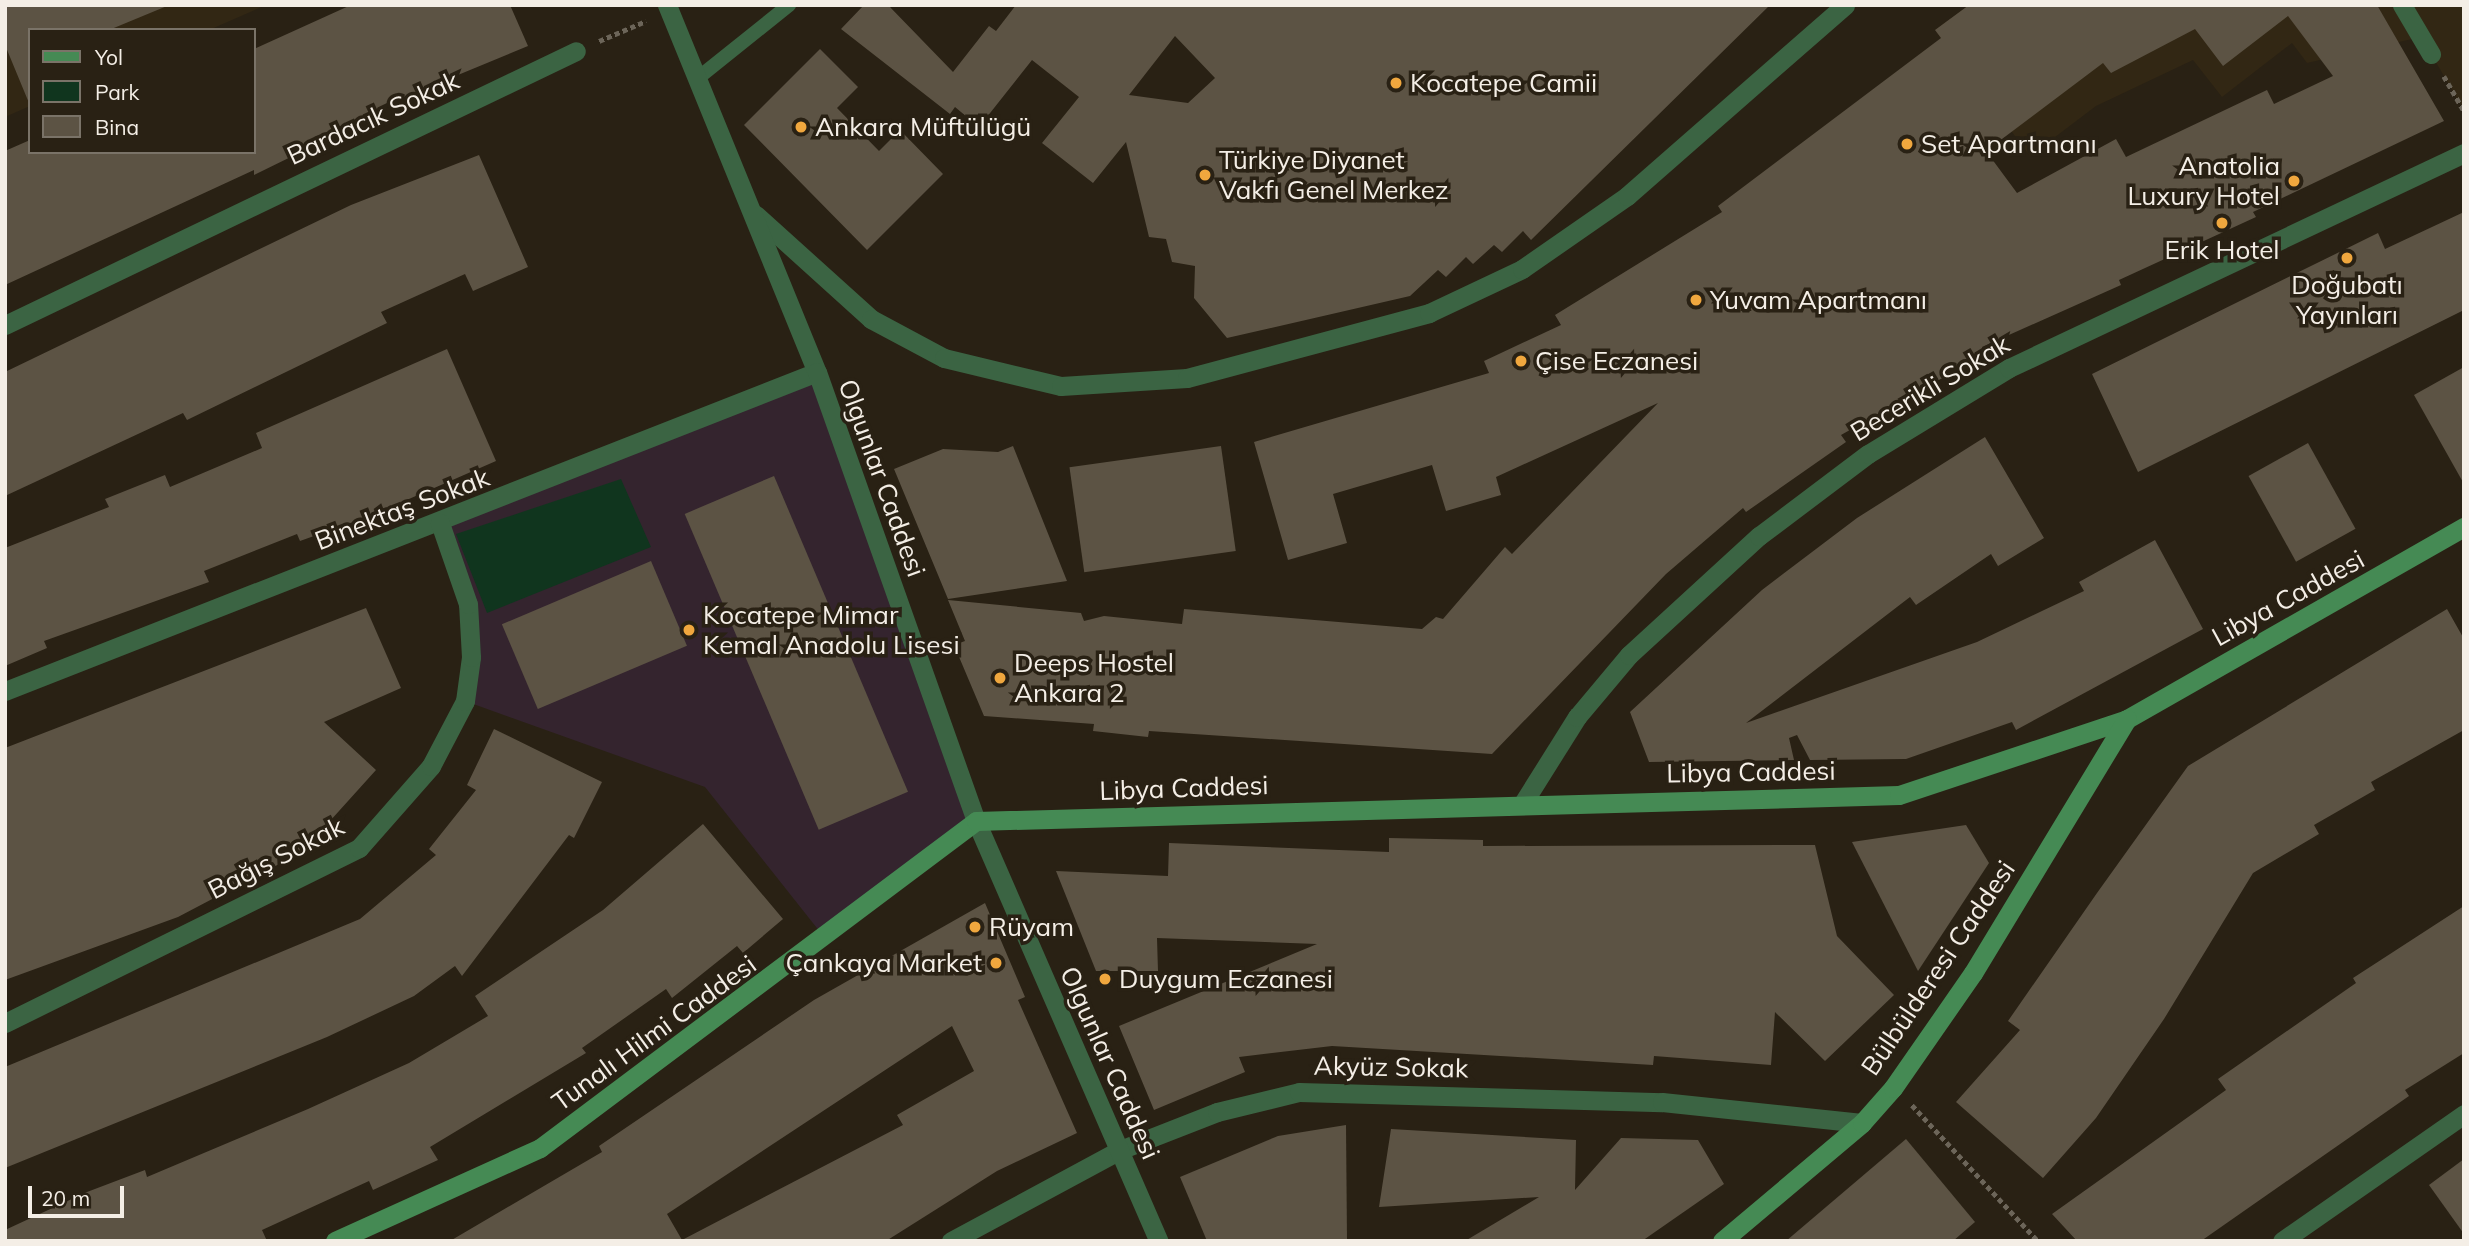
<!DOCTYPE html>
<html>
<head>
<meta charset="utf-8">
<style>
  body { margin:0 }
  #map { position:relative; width:2469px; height:1246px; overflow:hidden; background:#292114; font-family:Mulish,sans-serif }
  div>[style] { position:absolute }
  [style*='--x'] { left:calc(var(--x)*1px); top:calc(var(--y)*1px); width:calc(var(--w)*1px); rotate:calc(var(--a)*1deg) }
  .built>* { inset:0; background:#322714 }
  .education>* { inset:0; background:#34242e }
  .green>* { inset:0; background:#10351e }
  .building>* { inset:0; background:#5c5344; transform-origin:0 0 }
  .path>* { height:4.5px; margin-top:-2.25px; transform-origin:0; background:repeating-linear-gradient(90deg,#6c6559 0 5px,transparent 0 8.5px) }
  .service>* { height:14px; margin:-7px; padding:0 7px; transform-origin:7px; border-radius:7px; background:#3b6443 }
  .minor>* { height:19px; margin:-9.5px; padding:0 9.5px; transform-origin:9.5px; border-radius:9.5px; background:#3b6443 }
  .tertiary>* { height:19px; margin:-9.5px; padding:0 9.5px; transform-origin:9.5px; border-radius:9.5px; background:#3b6443 }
  .secondary>* { height:19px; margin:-9.5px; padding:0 9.5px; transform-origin:9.5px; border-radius:9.5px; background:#458a54 }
  .dots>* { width:19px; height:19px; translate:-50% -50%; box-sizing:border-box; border:4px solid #292114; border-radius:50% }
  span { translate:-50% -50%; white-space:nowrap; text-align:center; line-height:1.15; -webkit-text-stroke:7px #292114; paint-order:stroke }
  .poi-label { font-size:26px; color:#f4eee6 }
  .left { translate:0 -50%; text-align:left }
  .right { translate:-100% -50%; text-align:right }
  .street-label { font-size:26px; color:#f4eee6 }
  .frame { position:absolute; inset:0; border:7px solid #f4eee6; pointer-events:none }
  .legend { position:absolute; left:28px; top:28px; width:228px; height:126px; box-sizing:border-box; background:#292114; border:2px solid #7a7368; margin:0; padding:9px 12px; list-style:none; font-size:21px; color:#f4eee6 }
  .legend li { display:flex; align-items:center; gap:14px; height:35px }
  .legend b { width:35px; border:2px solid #7a7368 }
  .scale { position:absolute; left:28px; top:1186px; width:96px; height:32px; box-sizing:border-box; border:4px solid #f4eee6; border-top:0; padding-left:9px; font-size:21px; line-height:24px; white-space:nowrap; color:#f4eee6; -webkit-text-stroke:5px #292114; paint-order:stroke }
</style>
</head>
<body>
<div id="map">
  <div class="built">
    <div style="clip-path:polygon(5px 5px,266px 5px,209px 30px,30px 30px,30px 106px,5px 117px)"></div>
    <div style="clip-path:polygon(1969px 5px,2464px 5px,2464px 110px,2421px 37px,2307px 63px,2292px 43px,2222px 97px,2193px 60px,2096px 106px,2030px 156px,1935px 30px)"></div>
  </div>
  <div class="education">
    <div style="clip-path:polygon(817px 372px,976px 821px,824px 937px,705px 787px,465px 701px,471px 657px,440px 523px)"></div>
  </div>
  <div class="green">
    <div style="clip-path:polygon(621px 479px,651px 547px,487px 613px,456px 534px)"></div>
  </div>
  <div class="building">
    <div style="clip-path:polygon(5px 5px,167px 5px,167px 6px,109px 30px,30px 30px,29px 103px,5px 45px)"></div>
    <div style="clip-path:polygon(351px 5px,510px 5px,528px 46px,395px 101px,304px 143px,307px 149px,254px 175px,254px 170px,5px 285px,5px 151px,30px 140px,30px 152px,254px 152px,254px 49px)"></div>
    <div style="clip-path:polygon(evenodd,864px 5px,888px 5px,953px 72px,989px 26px,996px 31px,1016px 5px,1770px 5px,1531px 240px,1523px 231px,1502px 252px,1494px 245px,1473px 264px,1466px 257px,1446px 277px,1438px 270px,1410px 296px,1227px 338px,1194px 298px,1195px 266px,1172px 262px,1166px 239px,1149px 237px,1126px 142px,1093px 183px,1042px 143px,1079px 97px,1032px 60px,979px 127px,955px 107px,950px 114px,841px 29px,864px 5px,1175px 36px,1215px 78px,1188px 103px,1129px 95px,1175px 36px)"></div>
    <div style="clip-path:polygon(evenodd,1969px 5px,2377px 5px,2444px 121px,2253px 212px,2256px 217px,2119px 280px,2121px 285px,1982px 347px,1985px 354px,1841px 435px,1846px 442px,1746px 512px,1743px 508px,1666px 574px,1492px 754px,1149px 731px,1148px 737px,1093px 731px,1094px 724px,984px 716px,954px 645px,965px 641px,948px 600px,1081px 613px,1084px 621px,1104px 616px,1182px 624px,1184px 609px,1422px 629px,1436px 617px,1443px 619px,1505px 547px,1512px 554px,1658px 403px,1496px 477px,1501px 495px,1446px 511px,1432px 465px,1333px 494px,1347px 543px,1288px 560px,1254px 442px,1489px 373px,1484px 361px,1561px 325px,1555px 315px,1722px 212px,1718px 206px,1941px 38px,1935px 30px,1969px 5px,2288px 16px,2333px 76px,2274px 104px,2267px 90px,2126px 157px,2116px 139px,2017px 193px,1986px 151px,2103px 63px,2111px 73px,2195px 29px,2223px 66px,2288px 16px)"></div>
    <div style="clip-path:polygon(820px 49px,858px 87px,837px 108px,879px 151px,900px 130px,943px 174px,867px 250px,744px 125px)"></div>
    <div style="clip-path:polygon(479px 155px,528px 267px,473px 291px,465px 274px,381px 312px,387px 323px,187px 420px,183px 413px,5px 496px,5px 372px,351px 205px)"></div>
    <div style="clip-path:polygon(2464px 212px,2464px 310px,2138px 472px,2092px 374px,2378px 233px,2385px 249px)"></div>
    <div style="clip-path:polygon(447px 349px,496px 461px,370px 516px,300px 541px,297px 534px,204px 571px,209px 582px,44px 641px,47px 648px,5px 666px,5px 548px,109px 507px,105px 499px,165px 475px,170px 487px,262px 448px,256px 433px)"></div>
    <div style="clip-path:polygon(2464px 367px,2464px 484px,2414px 395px)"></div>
    <div style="clip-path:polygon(1985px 437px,2044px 538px,1998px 566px,1991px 554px,1916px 605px,1910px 597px,1746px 723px,1977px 642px,2084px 591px,2079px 582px,2155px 540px,2203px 629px,2016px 730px,2012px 722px,1906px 759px,1810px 760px,1797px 735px,1789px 738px,1794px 760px,1649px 762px,1630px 712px,1762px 590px,1857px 518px)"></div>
    <div style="left:2308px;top:443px;width:98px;height:68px;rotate:61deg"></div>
    <div style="clip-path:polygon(1013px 446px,1067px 581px,948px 599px,894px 469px,943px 449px,998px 452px)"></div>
    <div style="left:1221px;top:446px;width:106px;height:153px;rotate:82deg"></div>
    <div style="left:774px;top:476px;width:343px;height:97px;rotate:67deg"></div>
    <div style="left:651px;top:561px;width:92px;height:162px;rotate:67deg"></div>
    <div style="clip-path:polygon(366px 608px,401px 688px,324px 722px,376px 770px,302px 852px,178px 917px,5px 980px,5px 748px)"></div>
    <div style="clip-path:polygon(2447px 609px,2464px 639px,2464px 730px,2371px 782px,2375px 790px,2314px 825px,2319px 834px,2253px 873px,2164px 1019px,2096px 1118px,2043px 1178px,1956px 1102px,2020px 1030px,2008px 1021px,2097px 893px,2188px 766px)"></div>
    <div style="clip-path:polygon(494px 729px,602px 782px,574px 838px,569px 835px,462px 976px,455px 966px,414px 996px,327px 1037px,5px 1168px,5px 1067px,360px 919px,436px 855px,429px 849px,476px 790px,467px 785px)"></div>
    <div style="clip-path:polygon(703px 824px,783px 919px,743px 953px,737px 946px,672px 998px,666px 989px,582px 1048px,586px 1053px,430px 1147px,438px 1160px,373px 1190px,369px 1181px,262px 1230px,267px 1241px,5px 1241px,5px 1230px,87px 1192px,145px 1170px,147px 1177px,308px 1109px,409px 1063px,488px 1016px,475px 996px,603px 910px)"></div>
    <div style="clip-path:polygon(1966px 825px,1989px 863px,1918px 971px,1852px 842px)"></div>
    <div style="clip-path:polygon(1389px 838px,1483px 840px,1483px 846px,1815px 845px,1837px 936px,1894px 995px,1825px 1061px,1775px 1012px,1771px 1065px,1654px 1056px,1653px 1065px,1332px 1046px,1239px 1057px,1245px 1072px,1154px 1110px,1119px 1026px,1317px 944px,1157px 938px,1158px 971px,1096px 971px,1056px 871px,1168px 876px,1169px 843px,1389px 852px)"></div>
    <div style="clip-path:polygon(evenodd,985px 903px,1025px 997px,1018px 1000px,1077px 1133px,997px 1171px,886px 1241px,450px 1241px,602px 1152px,599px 1146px,814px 1000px,985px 903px,952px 1026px,974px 1071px,897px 1115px,903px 1125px,682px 1240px,667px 1214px,952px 1026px)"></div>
    <div style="clip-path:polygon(2464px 906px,2464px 1053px,2405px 1090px,2409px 1096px,2201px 1241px,2077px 1241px,2052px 1214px,2226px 1090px,2218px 1079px,2356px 983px,2353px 978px)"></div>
    <div style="clip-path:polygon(1346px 1125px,1347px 1241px,1207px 1241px,1180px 1177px,1278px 1136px)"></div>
    <div style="clip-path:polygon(1391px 1129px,1576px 1140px,1575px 1190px,1621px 1138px,1698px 1140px,1724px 1184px,1642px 1241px,1465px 1241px,1539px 1197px,1379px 1207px)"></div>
    <div style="clip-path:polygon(1906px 1139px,1975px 1222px,1953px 1241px,1786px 1241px)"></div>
    <div style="clip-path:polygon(2464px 1159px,2464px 1234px,2429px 1185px)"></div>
  </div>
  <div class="path">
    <div style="--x:599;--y:41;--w:51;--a:-23.1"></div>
    <div style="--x:2444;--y:76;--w:39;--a:60"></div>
    <div style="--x:1912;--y:1105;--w:185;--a:47.2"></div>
  </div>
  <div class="service">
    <div style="--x:698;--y:78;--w:117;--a:-38.7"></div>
  </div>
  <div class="minor">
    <div style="--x:2402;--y:5;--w:57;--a:59.4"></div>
    <div style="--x:756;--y:215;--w:155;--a:42.1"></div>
    <div style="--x:871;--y:319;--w:83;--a:28.1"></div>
    <div style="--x:944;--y:358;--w:120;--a:13.5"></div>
    <div style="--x:1061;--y:386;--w:126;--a:-3.6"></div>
    <div style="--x:1187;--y:378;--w:251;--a:-15"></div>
    <div style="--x:1429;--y:313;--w:103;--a:-25.3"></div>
    <div style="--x:1522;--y:269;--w:128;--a:-34.8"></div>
    <div style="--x:1627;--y:196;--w:290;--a:-41.2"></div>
    <div style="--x:5;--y:325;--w:633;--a:-25.63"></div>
    <div style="--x:5;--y:691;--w:872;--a:-21.45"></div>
    <div style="--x:1523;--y:803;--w:102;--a:-57.9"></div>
    <div style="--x:1577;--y:717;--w:81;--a:-50"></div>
    <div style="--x:1629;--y:655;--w:176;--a:-42.5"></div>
    <div style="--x:1759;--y:536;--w:136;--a:-37"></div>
    <div style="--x:1868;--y:454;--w:165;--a:-31.4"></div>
    <div style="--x:2009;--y:368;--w:503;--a:-25.29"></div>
    <div style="--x:5;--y:1023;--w:395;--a:-26.3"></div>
    <div style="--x:359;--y:848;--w:109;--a:-48.7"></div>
    <div style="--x:431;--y:766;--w:73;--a:-62.4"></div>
    <div style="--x:465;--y:701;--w:44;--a:-82.2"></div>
    <div style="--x:471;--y:657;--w:53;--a:-93.2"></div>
    <div style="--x:468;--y:604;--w:86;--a:-109.1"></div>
    <div style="--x:951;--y:1241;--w:192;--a:-28.3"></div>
    <div style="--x:1120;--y:1150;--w:104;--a:-21.4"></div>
    <div style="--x:1217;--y:1112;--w:84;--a:-13.7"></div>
    <div style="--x:1299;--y:1092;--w:363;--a:1.6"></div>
    <div style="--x:1662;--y:1102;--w:201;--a:6"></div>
    <div style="--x:2282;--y:1241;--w:222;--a:-34.9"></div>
  </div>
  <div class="tertiary">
    <div style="--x:667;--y:5;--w:396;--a:67.8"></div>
    <div style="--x:817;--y:372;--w:476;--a:70.5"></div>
    <div style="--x:976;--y:821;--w:458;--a:66.5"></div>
  </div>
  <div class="secondary">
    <div style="--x:335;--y:1241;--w:225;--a:-24.4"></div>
    <div style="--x:540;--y:1148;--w:545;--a:-36.87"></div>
    <div style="--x:976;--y:821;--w:923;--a:-1.61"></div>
    <div style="--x:1899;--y:795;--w:240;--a:-18.4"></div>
    <div style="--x:2127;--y:719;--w:388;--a:-29.7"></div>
    <div style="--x:1722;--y:1241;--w:183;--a:-40.1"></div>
    <div style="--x:1862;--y:1123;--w:47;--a:-48.5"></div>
    <div style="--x:1893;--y:1088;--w:140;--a:-55.2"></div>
    <div style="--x:1973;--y:973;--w:297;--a:-58.8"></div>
  </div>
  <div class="dots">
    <div style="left:1396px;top:83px;background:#f0a73e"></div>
    <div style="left:801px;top:127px;background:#f0a73e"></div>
    <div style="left:1907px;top:144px;background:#f0a73e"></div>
    <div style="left:1205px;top:175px;background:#f0a73e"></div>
    <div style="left:2294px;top:181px;background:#f0a73e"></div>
    <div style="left:2222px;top:223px;background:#f0a73e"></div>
    <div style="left:2347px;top:258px;background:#f0a73e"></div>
    <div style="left:1696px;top:300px;background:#f0a73e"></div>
    <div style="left:1521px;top:361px;background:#f0a73e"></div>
    <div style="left:689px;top:630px;background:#f0a73e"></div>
    <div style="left:1000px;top:678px;background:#f0a73e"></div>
    <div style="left:975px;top:927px;background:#f0a73e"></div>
    <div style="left:996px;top:963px;background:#f0a73e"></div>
    <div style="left:1105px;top:979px;background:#f0a73e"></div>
  </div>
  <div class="poi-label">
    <span class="left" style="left:1410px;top:83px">Kocatepe Camii</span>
    <span class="left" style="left:815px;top:127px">Ankara Müftülügü</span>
    <span class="left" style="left:1921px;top:144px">Set Apartmanı</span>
    <span class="left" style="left:1219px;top:175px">Türkiye Diyanet<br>Vakfı Genel Merkez</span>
    <span class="right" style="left:2280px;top:181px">Anatolia<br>Luxury Hotel</span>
    <span style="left:2222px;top:250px">Erik Hotel</span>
    <span style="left:2347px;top:300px">Doğubatı<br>Yayınları</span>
    <span class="left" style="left:1710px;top:300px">Yuvam Apartmanı</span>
    <span class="left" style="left:1535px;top:361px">Çise Eczanesi</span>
    <span class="left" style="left:703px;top:630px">Kocatepe Mimar<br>Kemal Anadolu Lisesi</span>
    <span class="left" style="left:1014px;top:678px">Deeps Hostel<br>Ankara 2</span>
    <span class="left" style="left:989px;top:927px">Rüyam</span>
    <span class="right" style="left:982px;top:963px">Çankaya Market</span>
    <span class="left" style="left:1119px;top:979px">Duygum Eczanesi</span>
  </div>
  <div class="street-label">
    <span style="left:373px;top:118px;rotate:-25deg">Bardacık Sokak</span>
    <span style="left:1930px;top:388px;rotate:-31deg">Becerikli Sokak</span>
    <span style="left:882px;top:478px;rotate:70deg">Olgunlar Caddesi</span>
    <span style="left:402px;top:509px;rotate:-21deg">Binektaş Sokak</span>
    <span style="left:2288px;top:598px;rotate:-29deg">Libya Caddesi</span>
    <span style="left:1751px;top:772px;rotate:-1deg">Libya Caddesi</span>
    <span style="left:1184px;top:788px;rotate:-2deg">Libya Caddesi</span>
    <span style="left:276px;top:858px;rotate:-27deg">Bağış Sokak</span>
    <span style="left:1938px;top:968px;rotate:-56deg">Bülbülderesi Caddesi</span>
    <span style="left:654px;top:1033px;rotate:-36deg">Tunalı Hilmi Caddesi</span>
    <span style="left:1110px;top:1063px;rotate:66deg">Olgunlar Caddesi</span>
    <span style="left:1391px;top:1067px;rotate:1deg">Akyüz Sokak</span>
  </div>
  <div class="frame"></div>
  <ul class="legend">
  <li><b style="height:9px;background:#458a54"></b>Yol</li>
  <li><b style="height:19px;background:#10351e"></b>Park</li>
  <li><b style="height:19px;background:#5c5344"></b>Bina</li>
  </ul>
  <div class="scale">20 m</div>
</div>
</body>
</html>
